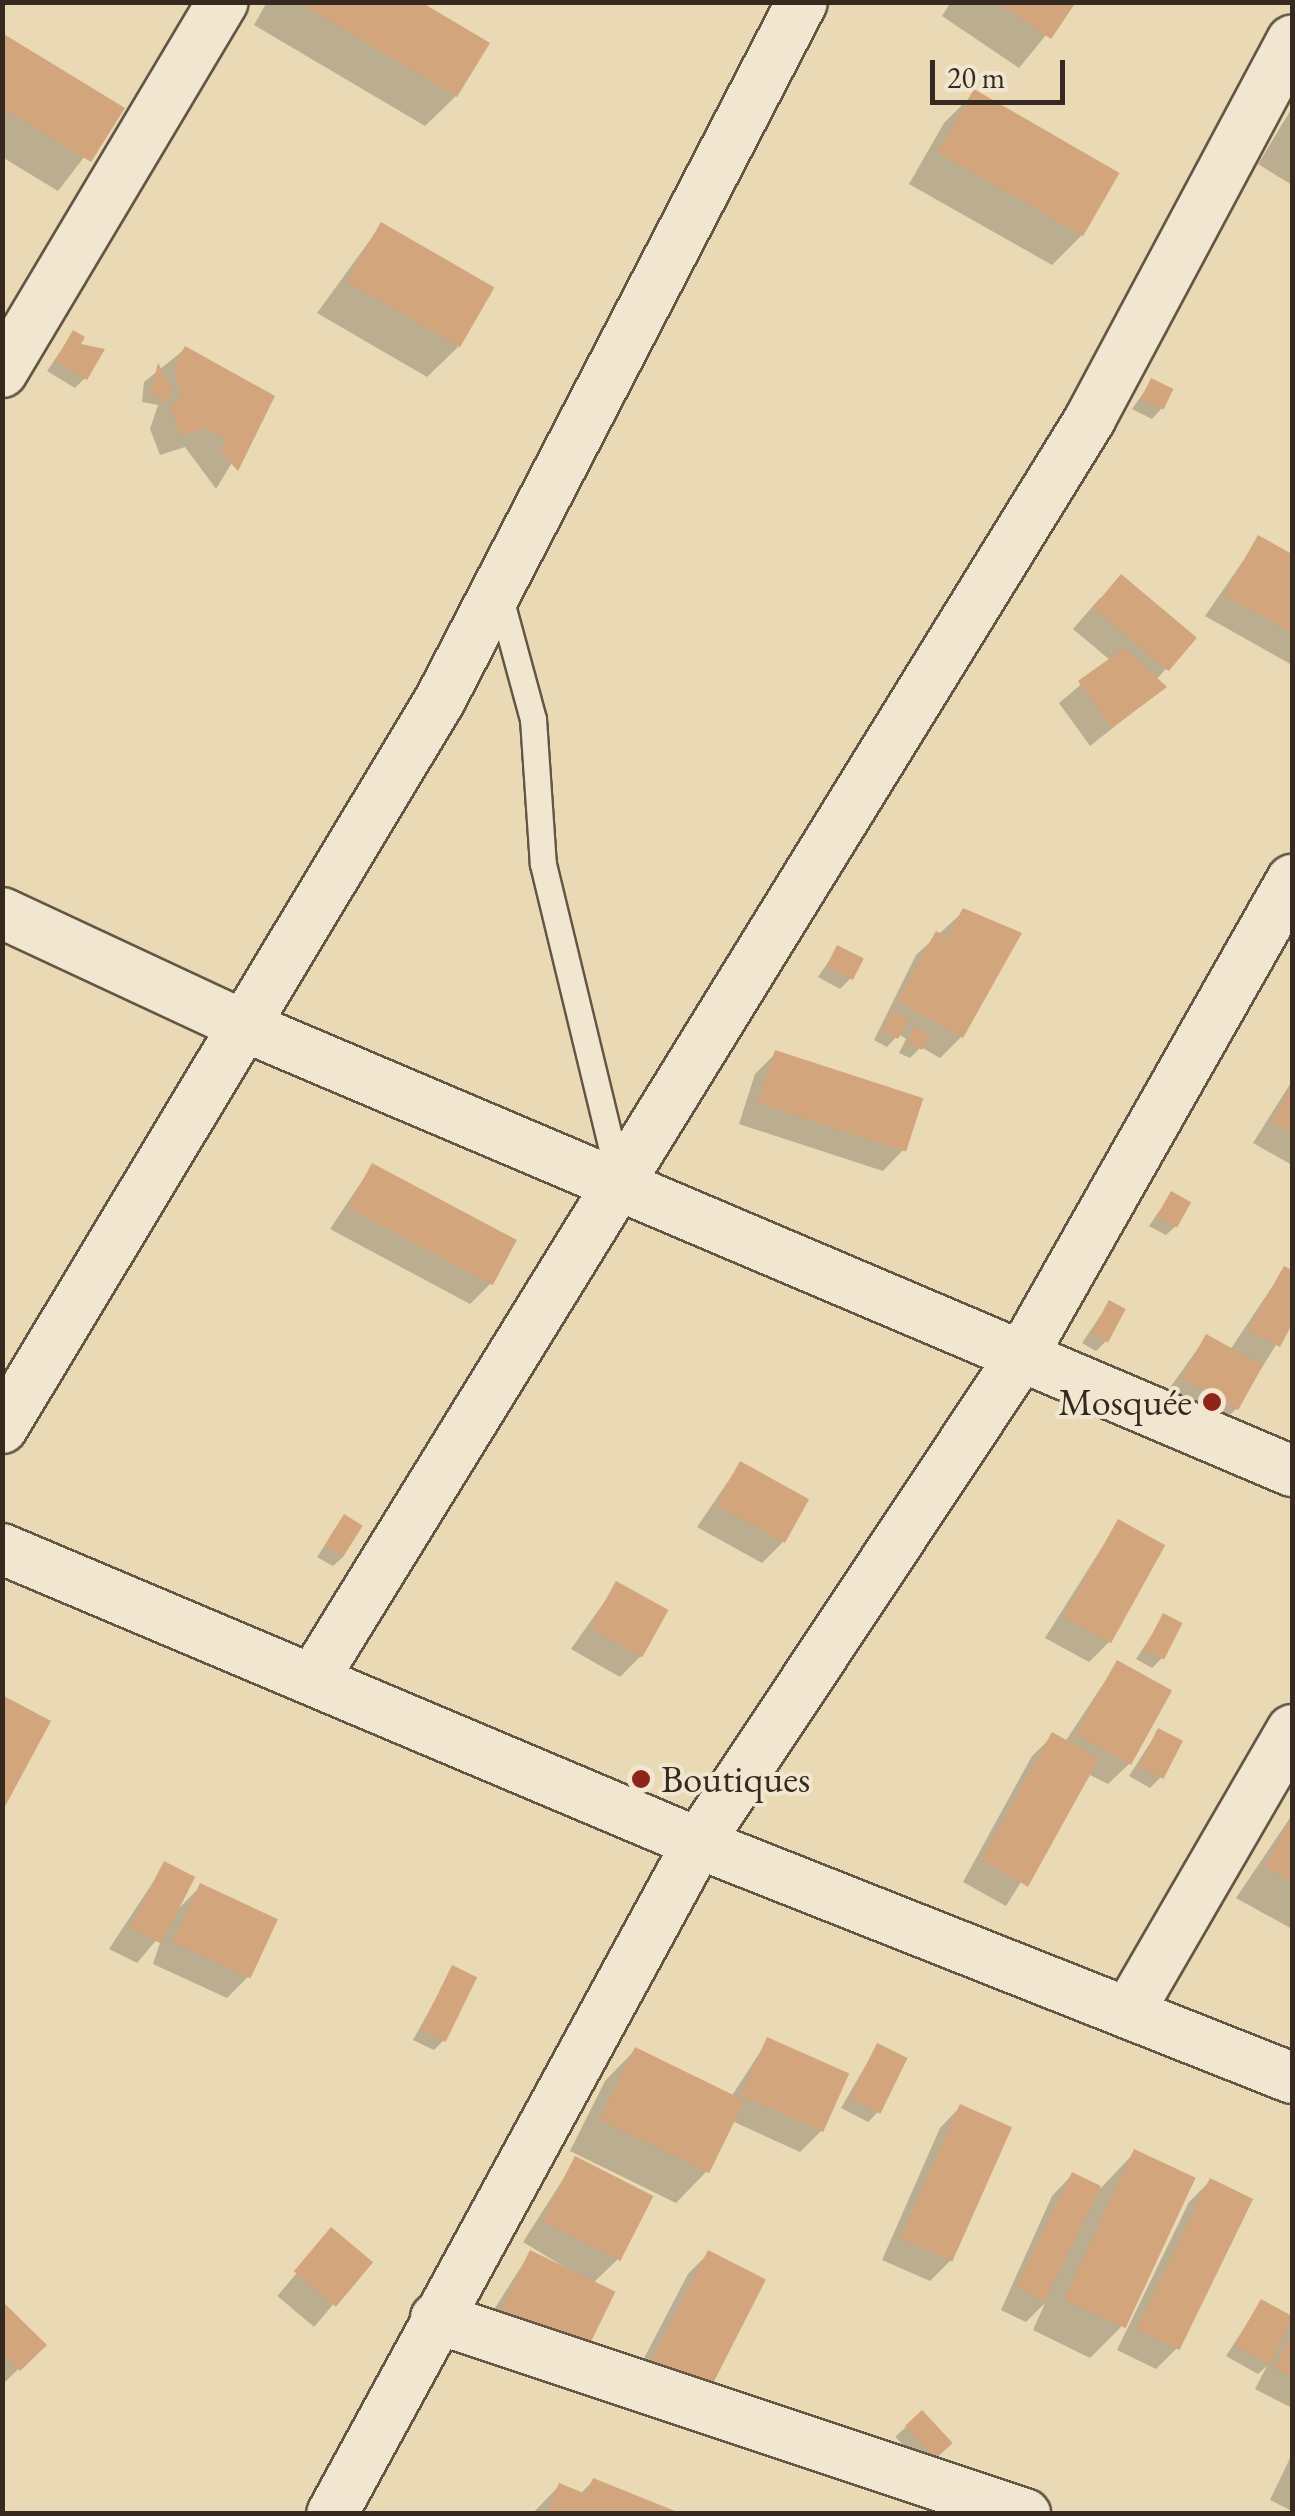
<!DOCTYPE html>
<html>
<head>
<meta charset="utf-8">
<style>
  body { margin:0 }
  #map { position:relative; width:1295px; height:2516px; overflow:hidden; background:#e9d9b5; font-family:"EB Garamond",serif }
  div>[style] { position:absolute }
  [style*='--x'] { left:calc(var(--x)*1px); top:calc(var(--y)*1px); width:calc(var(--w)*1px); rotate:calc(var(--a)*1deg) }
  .shadow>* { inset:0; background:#0003; transform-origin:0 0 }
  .building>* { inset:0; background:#d3a57d; transform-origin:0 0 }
  .roads { filter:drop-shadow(2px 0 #635645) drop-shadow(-2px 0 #635645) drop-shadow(0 2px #635645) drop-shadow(0 -2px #635645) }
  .service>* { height:25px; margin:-12.5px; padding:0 12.5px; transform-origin:12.5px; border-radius:12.5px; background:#f1e6cf }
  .minor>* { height:50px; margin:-25px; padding:0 25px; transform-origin:25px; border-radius:25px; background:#f1e6cf }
  .dots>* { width:28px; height:28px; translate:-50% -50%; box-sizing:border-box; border:5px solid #f1e6cf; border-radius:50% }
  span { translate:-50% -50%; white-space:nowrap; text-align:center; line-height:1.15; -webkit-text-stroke:8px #f1e6cf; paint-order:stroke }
  .poi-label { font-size:38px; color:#362a20 }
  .right { translate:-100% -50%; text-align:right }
  .left { translate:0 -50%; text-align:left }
  .frame { position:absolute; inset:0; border:5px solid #362a20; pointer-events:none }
  .scale { position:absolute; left:930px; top:60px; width:135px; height:45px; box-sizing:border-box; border:5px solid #362a20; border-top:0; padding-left:12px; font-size:30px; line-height:35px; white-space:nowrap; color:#362a20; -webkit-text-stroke:8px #f1e6cf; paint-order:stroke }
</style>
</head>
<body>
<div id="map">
  <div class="shadow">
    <div style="clip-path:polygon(267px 2px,417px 2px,456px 96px,425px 126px,254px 25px)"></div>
    <div style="clip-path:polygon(951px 2px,1073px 2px,1019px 68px,942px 16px)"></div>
    <div style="clip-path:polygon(2px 36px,121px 109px,58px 191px,2px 157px)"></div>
    <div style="clip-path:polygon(974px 93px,1082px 235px,1052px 265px,909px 184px,944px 123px)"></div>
    <div style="clip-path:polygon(1292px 108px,1292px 185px,1258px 164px)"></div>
    <div style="clip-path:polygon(381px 225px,458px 347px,427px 377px,317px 313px)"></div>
    <div style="clip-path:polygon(73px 333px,85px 378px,75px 388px,47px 371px)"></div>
    <div style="clip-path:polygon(185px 349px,272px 397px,216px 489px,185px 447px,160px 455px,150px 429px,158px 405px,142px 402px,144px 382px)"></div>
    <div style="clip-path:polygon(1152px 381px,1161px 409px,1152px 419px,1132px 409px)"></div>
    <div style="clip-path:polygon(1259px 538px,1292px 557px,1292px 665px,1205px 616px)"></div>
    <div style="clip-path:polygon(1100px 598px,1193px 638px,1156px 680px,1164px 687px,1090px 746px,1059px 703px,1110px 660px,1073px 629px)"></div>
    <div style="clip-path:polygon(964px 911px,1019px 933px,961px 1037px,940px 1058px,921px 1047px,910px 1058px,899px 1053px,906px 1039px,899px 1034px,887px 1047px,874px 1040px,916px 955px)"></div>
    <div style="clip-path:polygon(838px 948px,850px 979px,840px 989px,818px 977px)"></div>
    <div style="clip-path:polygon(776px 1053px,903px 1150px,883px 1171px,739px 1124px,755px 1074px)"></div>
    <div style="clip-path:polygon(1292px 1081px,1292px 1165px,1253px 1143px)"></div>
    <div style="clip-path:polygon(372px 1166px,491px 1283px,470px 1304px,330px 1229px)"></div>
    <div style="clip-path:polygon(1171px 1194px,1176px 1226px,1166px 1235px,1149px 1226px)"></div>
    <div style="clip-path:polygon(1284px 1269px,1292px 1319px,1237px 1408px,1216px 1428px,1162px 1399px,1206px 1337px,1230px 1350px)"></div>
    <div style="clip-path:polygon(1109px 1303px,1106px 1341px,1096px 1351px,1082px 1343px)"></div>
    <div style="clip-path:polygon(740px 1464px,783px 1542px,762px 1563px,697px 1527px)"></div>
    <div style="clip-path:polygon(344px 1517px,343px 1557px,333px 1566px,317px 1557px)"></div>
    <div style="clip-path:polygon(1118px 1522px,1110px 1641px,1089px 1662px,1045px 1638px)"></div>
    <div style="clip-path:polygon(617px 1584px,641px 1656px,620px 1677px,571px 1649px)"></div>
    <div style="clip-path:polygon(1164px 1616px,1162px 1658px,1152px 1668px,1136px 1659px)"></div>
    <div style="clip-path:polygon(1117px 1663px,1129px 1764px,1108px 1784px,1088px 1774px,1006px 1906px,963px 1882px,1032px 1756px,1053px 1736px,1065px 1742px)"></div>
    <div style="clip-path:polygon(1158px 1731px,1160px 1778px,1150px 1788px,1129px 1776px)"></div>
    <div style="clip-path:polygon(1292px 1815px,1292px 1929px,1236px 1898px)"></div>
    <div style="clip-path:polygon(165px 1864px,176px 1911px,201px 1886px,248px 1977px,227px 1998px,153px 1964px,164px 1931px,137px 1963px,109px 1949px)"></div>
    <div style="clip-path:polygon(453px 1968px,444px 2040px,434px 2050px,413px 2040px)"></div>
    <div style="clip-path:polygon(768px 2040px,821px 2131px,800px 2152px,732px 2121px,706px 2172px,676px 2203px,570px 2151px,605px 2081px,635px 2050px,731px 2097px)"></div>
    <div style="clip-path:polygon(877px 2046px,878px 2112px,868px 2122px,841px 2108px)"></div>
    <div style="clip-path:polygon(960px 2107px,951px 2260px,930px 2281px,882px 2260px,940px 2128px)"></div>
    <div style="clip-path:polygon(1135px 2152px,1121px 2327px,1090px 2358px,1033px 2330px,1045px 2303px,1026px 2322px,1001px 2310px,1052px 2196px,1072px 2175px,1101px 2188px)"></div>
    <div style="clip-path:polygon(576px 2159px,617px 2260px,592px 2284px,584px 2350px,481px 2330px,530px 2253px,586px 2280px,523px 2242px)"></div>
    <div style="clip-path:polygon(1210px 2181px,1177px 2348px,1156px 2369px,1117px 2350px,1189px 2202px)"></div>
    <div style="left:332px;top:2231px;width:48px;height:85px;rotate:40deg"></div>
    <div style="clip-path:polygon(709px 2253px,762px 2280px,629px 2387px,688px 2274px)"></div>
    <div style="clip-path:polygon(1261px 2302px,1292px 2319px,1292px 2408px,1255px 2389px,1267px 2366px,1258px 2374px,1226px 2356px)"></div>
    <div style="clip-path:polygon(2px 2304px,43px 2345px,2px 2385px)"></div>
    <div style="left:921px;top:2413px;width:41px;height:35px;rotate:47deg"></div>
    <div style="clip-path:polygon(1292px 2454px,1292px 2511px,1270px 2500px)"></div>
    <div style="clip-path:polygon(593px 2481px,673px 2514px,532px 2514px,559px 2486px,580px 2494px)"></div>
  </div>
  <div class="building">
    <div style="clip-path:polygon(298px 2px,421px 2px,490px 43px,457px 97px)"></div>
    <div style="clip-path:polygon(996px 2px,1076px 2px,1051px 39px)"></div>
    <div style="clip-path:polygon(2px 33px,125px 108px,91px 162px,2px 108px)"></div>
    <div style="left:974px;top:89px;width:168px;height:73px;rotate:30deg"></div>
    <div style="left:381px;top:222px;width:131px;height:69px;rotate:30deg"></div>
    <div style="clip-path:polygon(73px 330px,85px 337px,81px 344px,105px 349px,87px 380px,55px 361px)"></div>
    <div style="clip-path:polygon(185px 346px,275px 396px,238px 471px,220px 451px,227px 439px,206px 428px,181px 436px,169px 406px,181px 398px,174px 365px)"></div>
    <div style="clip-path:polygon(158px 363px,173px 390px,164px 403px,151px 391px)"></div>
    <div style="left:1151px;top:378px;width:25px;height:23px;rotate:26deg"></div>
    <div style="clip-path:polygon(1258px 535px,1292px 554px,1292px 633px,1224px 595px)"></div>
    <div style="left:1121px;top:574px;width:99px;height:44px;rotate:40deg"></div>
    <div style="clip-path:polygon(1124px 648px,1167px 687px,1112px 728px,1078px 681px)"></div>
    <div style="clip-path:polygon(963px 908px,1022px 933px,963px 1038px,897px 1001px,936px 931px,947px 937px)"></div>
    <div style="left:837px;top:945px;width:30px;height:24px;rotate:27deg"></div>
    <div style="left:893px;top:1011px;width:18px;height:22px;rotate:29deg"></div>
    <div style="left:915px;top:1027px;width:17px;height:17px;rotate:28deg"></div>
    <div style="left:775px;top:1050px;width:156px;height:56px;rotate:18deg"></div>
    <div style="clip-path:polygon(1292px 1084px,1292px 1133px,1272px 1122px)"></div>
    <div style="left:372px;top:1163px;width:164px;height:51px;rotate:28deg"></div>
    <div style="left:1171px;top:1191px;width:23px;height:29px;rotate:29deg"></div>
    <div style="clip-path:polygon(1284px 1266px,1292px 1270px,1292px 1324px,1280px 1347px,1248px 1330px)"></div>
    <div style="left:1109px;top:1300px;width:19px;height:38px;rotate:28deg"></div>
    <div style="left:1206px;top:1334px;width:65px;height:51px;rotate:29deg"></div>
    <div style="left:740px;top:1461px;width:79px;height:50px;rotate:29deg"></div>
    <div style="left:344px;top:1514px;width:22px;height:37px;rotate:32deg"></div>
    <div style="left:1118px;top:1519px;width:54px;height:112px;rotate:29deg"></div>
    <div style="left:616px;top:1581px;width:60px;height:54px;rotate:29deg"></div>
    <div style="left:1163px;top:1613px;width:22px;height:41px;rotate:27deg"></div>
    <div style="left:1117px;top:1660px;width:63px;height:85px;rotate:29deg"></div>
    <div style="clip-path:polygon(2px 1695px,51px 1721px,2px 1812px)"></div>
    <div style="left:1158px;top:1728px;width:28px;height:43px;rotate:27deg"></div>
    <div style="left:1052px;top:1732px;width:54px;height:147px;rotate:29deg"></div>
    <div style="clip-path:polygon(1292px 1816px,1292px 1882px,1265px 1867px)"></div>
    <div style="left:164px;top:1861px;width:35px;height:75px;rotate:27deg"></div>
    <div style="left:200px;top:1883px;width:86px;height:65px;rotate:25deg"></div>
    <div style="left:452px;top:1965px;width:28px;height:72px;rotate:26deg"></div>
    <div style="left:767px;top:2037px;width:90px;height:64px;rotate:24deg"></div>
    <div style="left:877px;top:2043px;width:34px;height:62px;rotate:26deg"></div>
    <div style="left:635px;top:2047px;width:122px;height:81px;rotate:26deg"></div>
    <div style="left:960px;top:2104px;width:57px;height:147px;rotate:24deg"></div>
    <div style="left:1134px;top:2149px;width:68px;height:166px;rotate:25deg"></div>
    <div style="left:575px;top:2156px;width:88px;height:73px;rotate:27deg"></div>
    <div style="left:1072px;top:2172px;width:32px;height:128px;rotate:26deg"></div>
    <div style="left:1210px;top:2178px;width:48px;height:168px;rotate:26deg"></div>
    <div style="left:331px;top:2227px;width:55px;height:58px;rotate:40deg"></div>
    <div style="left:530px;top:2250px;width:95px;height:66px;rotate:26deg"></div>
    <div style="left:708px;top:2250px;width:65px;height:131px;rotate:27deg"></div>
    <div style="clip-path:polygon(1261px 2299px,1292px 2316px,1270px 2365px,1234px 2346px)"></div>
    <div style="clip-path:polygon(2px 2301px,47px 2345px,20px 2371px,2px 2354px)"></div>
    <div style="clip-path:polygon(1292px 2332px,1292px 2377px,1274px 2368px)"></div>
    <div style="left:922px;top:2410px;width:45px;height:23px;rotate:47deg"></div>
    <div style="clip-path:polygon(593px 2478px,680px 2513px,680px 2514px,546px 2514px,559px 2483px,586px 2494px)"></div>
  </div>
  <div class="roads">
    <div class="service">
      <div style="--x:499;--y:594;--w:130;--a:74.8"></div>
      <div style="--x:533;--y:719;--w:145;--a:86.1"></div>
      <div style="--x:543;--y:864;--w:324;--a:76.4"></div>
    </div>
    <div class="minor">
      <div style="--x:2;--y:372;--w:431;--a:-59.2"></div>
      <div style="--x:2;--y:913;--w:267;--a:25"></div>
      <div style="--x:244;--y:1026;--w:1139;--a:23.01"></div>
      <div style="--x:2;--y:1428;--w:850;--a:-58.97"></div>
      <div style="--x:440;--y:700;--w:786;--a:-62.59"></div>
      <div style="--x:2;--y:1549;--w:756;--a:22.9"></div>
      <div style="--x:698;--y:1843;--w:639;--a:21.58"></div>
      <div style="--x:315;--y:1676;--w:1477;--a:-58.34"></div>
      <div style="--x:1090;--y:419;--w:429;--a:-61.9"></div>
      <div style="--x:1128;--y:2013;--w:327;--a:-59.9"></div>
      <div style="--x:436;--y:2318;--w:621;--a:18.41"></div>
      <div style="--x:332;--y:2514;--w:764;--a:-61.39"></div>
      <div style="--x:698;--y:1843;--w:589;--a:-56.42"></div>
      <div style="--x:1024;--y:1352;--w:543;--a:-60.41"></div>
    </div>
  </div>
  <div class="dots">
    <div style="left:1212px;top:1402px;background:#8f2418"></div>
    <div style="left:641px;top:1779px;background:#8f2418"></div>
  </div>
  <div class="poi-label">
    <span class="right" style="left:1192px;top:1402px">Mosquée</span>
    <span class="left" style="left:661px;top:1779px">Boutiques</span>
  </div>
  <div class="frame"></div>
  <div class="scale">20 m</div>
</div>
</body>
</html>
